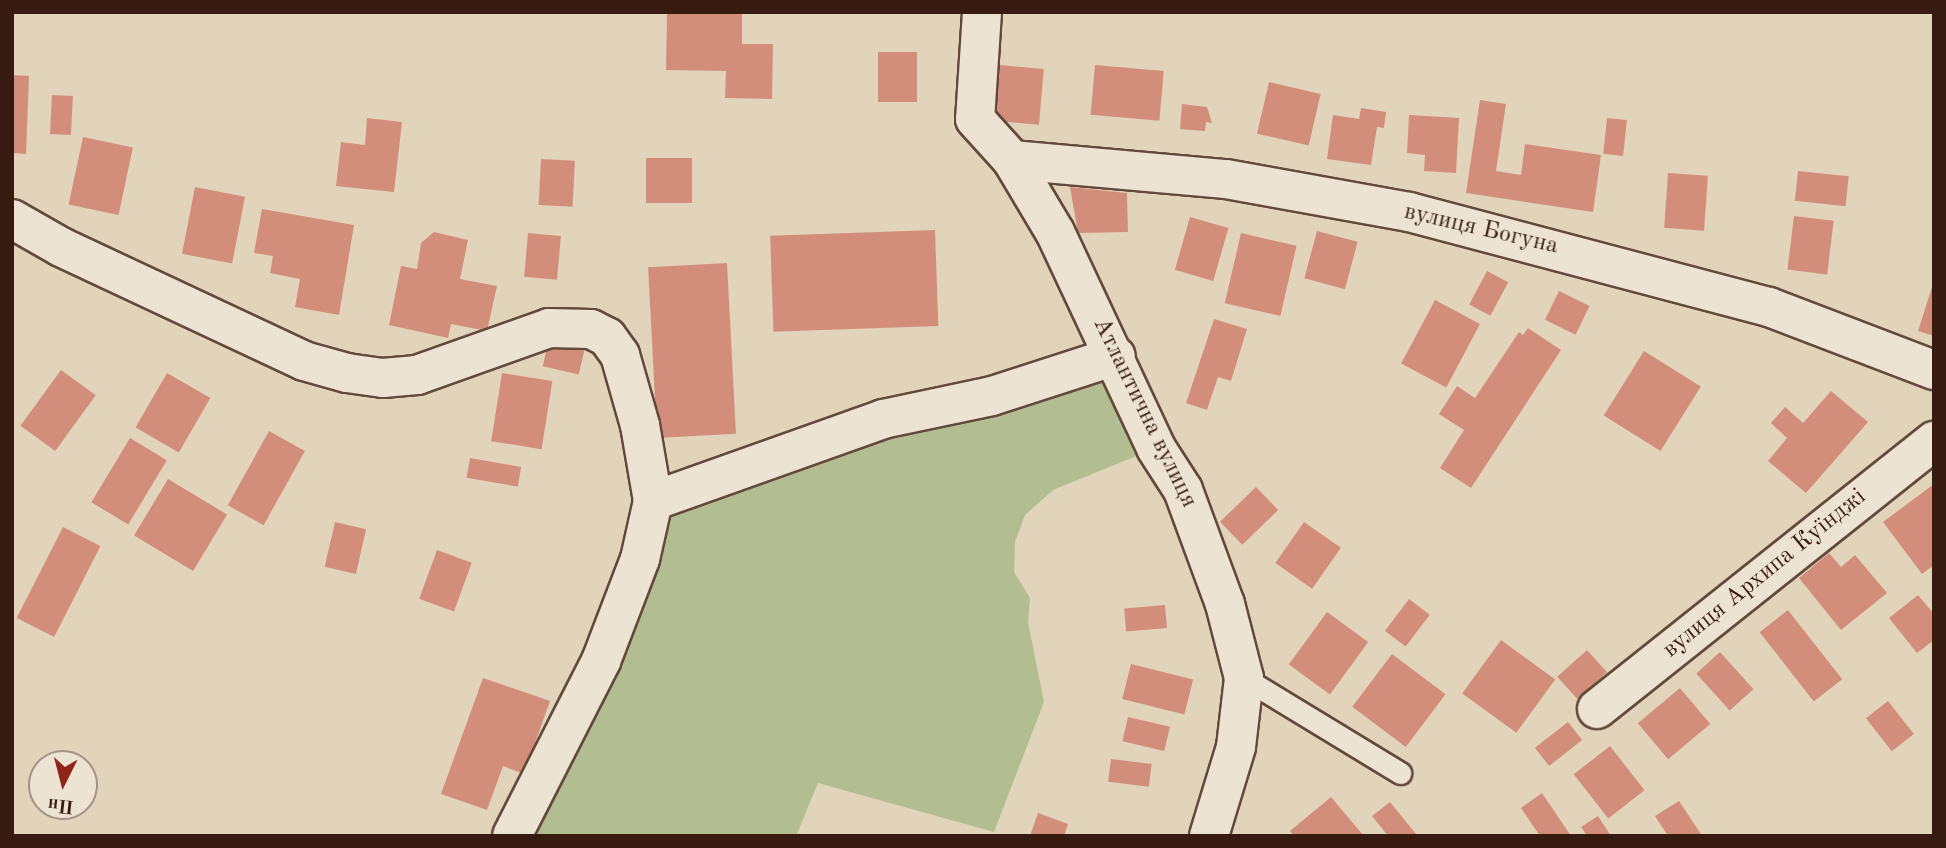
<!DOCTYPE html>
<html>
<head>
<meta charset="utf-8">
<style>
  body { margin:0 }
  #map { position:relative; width:1946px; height:848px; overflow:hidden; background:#e2d4bb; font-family:"Old Standard TT",serif }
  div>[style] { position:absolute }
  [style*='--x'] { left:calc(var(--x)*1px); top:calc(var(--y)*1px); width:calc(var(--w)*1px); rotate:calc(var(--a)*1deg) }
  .green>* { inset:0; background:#b2bd91 }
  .building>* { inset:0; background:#d38e7b; transform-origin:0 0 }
  .roads { filter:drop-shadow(2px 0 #62493b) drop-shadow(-2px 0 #62493b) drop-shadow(0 2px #62493b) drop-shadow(0 -2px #62493b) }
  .lane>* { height:21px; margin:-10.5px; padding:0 10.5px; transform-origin:10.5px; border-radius:10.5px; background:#ece3d3 }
  .street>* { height:38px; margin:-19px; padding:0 19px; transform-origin:19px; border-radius:19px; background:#ece3d3 }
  span { translate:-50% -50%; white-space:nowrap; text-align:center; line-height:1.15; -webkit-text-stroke:6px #ece3d3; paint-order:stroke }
  .street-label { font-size:24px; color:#371b10 }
  .frame { position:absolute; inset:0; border:14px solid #371b10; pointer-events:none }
  .north { position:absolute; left:28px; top:750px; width:70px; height:70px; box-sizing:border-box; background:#ece3d3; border:2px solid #a49385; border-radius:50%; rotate:186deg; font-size:19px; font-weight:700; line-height:28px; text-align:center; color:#371b10 }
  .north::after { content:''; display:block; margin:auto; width:24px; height:32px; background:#8f2418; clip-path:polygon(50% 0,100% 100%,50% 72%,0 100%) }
</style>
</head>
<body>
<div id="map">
  <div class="green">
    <div style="clip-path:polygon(1116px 356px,1156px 448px,1053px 490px,1025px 515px,1015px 542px,1014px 572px,1030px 598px,1028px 622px,1044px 702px,994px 832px,818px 783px,796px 836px,512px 836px,653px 501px)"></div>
  </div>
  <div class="building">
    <div style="clip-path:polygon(667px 12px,742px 12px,742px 44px,773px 44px,772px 99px,725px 98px,726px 71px,666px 70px)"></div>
    <div style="left:878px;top:52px;width:39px;height:50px"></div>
    <div style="left:999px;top:65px;width:45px;height:56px;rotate:5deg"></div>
    <div style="left:1095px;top:65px;width:69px;height:50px;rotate:5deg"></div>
    <div style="clip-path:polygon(12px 75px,29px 76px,26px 154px,12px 153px)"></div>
    <div style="left:1269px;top:82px;width:53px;height:53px;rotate:13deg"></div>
    <div style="left:52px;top:95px;width:21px;height:39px;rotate:3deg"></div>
    <div style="clip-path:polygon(1480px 100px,1506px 104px,1496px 171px,1521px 175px,1525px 144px,1601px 155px,1593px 212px,1466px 193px)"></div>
    <div style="clip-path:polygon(1182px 104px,1207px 107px,1212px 123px,1206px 122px,1205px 131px,1180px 129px)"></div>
    <div style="clip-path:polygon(1361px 108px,1386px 112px,1384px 128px,1377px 127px,1371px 165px,1327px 159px,1333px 115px,1359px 119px)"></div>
    <div style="clip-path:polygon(1409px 115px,1459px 118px,1456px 173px,1424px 171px,1425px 155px,1407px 153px)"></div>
    <div style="clip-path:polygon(367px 118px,402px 122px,394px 192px,336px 186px,341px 142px,365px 145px)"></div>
    <div style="left:1607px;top:118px;width:20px;height:36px;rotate:6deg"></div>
    <div style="left:83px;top:137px;width:51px;height:69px;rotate:12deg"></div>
    <div style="left:646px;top:158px;width:46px;height:45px"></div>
    <div style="left:541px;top:159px;width:34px;height:46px;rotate:3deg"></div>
    <div style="left:1798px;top:171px;width:51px;height:30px;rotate:6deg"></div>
    <div style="left:1668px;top:173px;width:40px;height:55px;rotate:4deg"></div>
    <div style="left:195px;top:187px;width:51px;height:68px;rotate:11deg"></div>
    <div style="clip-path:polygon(1070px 187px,1127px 193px,1128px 232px,1078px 233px)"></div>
    <div style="clip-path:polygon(262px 209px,354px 225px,339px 315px,295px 307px,300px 279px,270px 273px,273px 256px,254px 253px)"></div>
    <div style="left:1794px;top:216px;width:40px;height:54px;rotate:7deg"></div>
    <div style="left:1190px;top:217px;width:40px;height:55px;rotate:16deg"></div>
    <div style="left:935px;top:230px;width:96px;height:165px;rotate:88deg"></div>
    <div style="left:1317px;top:231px;width:42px;height:49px;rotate:15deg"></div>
    <div style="clip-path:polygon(434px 232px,468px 240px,460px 279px,497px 286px,487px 331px,451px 324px,448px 338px,389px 325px,401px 266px,417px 269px,421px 243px)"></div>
    <div style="left:528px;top:233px;width:33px;height:44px;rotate:5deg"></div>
    <div style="left:1241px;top:233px;width:57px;height:72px;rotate:13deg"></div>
    <div style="left:727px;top:263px;width:171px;height:79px;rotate:87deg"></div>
    <div style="left:1487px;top:271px;width:24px;height:38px;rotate:28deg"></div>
    <div style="clip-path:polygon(1933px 284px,1934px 284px,1934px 336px,1918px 331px)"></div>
    <div style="left:1559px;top:291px;width:34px;height:32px;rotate:26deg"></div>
    <div style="left:1435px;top:300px;width:51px;height:72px;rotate:28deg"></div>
    <div style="clip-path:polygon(1214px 319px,1247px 329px,1231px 381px,1218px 377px,1207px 410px,1186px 403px)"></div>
    <div style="clip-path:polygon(1528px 328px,1561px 350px,1471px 488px,1440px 468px,1464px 430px,1439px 414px,1457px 386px,1475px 398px,1519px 332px,1523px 335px)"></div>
    <div style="left:549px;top:339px;width:37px;height:28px;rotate:13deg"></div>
    <div style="left:1644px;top:351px;width:67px;height:76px;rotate:32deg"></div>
    <div style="left:61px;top:370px;width:43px;height:69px;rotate:36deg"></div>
    <div style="left:167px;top:373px;width:50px;height:63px;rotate:30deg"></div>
    <div style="left:502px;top:373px;width:51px;height:69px;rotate:9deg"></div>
    <div style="clip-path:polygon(1831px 391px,1868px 422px,1806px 493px,1768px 461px,1787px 438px,1771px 423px,1785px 407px,1803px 423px)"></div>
    <div style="left:269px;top:431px;width:41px;height:85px;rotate:29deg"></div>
    <div style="left:130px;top:438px;width:43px;height:75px;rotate:31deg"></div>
    <div style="left:470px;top:458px;width:52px;height:20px;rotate:10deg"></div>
    <div style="left:168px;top:479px;width:69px;height:66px;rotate:31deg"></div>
    <div style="clip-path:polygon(1934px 484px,1934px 565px,1922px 574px,1883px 522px)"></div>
    <div style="left:1256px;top:487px;width:32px;height:50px;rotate:46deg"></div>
    <div style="left:335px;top:522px;width:32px;height:46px;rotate:13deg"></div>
    <div style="left:1304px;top:522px;width:45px;height:50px;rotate:35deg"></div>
    <div style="left:63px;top:527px;width:42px;height:102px;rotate:27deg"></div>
    <div style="left:437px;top:550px;width:37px;height:52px;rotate:20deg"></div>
    <div style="clip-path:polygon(1829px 553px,1841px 567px,1855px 555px,1887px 593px,1841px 630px,1799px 578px)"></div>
    <div style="clip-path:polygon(1918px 595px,1934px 614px,1934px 640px,1917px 653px,1889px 618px)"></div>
    <div style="left:1409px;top:599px;width:26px;height:40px;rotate:37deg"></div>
    <div style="left:1165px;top:605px;width:23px;height:41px;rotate:85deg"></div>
    <div style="left:1788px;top:610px;width:88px;height:36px;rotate:52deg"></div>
    <div style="left:1327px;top:612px;width:51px;height:65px;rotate:36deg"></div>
    <div style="left:1501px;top:640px;width:67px;height:66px;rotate:36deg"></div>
    <div style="left:1587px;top:650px;width:30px;height:40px;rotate:48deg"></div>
    <div style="left:1720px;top:652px;width:50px;height:32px;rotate:48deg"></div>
    <div style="left:1392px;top:654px;width:67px;height:66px;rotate:37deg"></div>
    <div style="left:1131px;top:664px;width:64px;height:36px;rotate:14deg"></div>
    <div style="clip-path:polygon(483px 678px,550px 701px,524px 774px,503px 766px,487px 810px,441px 794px)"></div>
    <div style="left:1680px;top:688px;width:47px;height:55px;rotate:50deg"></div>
    <div style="left:1888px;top:701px;width:42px;height:28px;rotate:52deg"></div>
    <div style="left:1128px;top:717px;width:43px;height:25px;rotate:13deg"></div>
    <div style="left:1568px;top:722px;width:23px;height:42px;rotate:52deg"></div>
    <div style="left:1610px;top:746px;width:56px;height:46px;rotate:52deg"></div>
    <div style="left:1111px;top:759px;width:41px;height:23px;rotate:7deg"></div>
    <div style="clip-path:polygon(1542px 793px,1571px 836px,1540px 836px,1521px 808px)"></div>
    <div style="clip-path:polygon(1331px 797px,1364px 836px,1294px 836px,1290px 831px)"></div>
    <div style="clip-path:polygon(1679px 801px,1701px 834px,1697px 836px,1668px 836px,1655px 816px)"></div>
    <div style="clip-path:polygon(1390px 802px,1416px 834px,1414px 836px,1388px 836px,1372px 816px)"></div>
    <div style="clip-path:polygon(1038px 813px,1068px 824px,1064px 836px,1030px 836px)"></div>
    <div style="clip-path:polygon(1598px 816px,1611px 836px,1587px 836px,1581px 827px)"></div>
  </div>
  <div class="roads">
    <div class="lane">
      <div style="--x:1244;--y:678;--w:183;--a:31.3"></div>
    </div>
    <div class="street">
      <div style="--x:982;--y:12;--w:107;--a:93.7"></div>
      <div style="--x:975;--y:119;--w:55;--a:47.9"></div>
      <div style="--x:1012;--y:160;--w:84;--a:59.2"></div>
      <div style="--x:1055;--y:232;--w:238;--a:64.9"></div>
      <div style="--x:1156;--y:448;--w:50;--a:57.3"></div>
      <div style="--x:1183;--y:490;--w:121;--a:69.8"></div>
      <div style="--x:1225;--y:604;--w:76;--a:75.6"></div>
      <div style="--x:1244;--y:678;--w:69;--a:96.6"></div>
      <div style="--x:1236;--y:747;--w:93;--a:106.9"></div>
      <div style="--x:1012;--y:160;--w:215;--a:5.1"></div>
      <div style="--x:1226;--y:179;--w:186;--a:10.2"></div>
      <div style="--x:1409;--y:212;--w:372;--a:14.8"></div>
      <div style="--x:1769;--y:307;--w:177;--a:20.9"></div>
      <div style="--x:12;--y:219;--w:56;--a:29.7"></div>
      <div style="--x:61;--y:247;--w:268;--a:25.1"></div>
      <div style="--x:304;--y:361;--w:45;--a:15.6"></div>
      <div style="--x:347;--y:373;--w:36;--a:8"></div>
      <div style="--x:383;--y:378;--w:34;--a:-5"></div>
      <div style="--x:417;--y:375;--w:140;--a:-19.6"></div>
      <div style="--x:549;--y:328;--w:42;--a:1.4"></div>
      <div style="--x:591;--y:329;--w:18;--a:27"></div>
      <div style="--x:607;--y:337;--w:22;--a:54"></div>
      <div style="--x:620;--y:355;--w:73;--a:74.1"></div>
      <div style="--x:640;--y:425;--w:77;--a:80.3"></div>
      <div style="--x:653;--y:501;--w:59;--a:102.6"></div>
      <div style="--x:640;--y:559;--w:109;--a:110.9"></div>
      <div style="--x:601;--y:661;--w:196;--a:117"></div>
      <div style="--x:653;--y:501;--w:244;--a:-19.6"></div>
      <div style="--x:883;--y:419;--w:111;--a:-11.9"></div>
      <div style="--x:992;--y:396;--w:130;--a:-17.9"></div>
      <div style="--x:1597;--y:709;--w:431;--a:-38.5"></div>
    </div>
  </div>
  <div class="street-label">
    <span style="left:1481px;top:230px;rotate:13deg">вулиця Богуна</span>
    <span style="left:1144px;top:413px;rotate:64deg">Атлантична вулиця</span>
    <span style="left:1765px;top:574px;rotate:-39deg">вулиця Архипа Куїнджі</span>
  </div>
  <div class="frame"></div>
  <div class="north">Пн</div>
</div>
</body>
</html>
